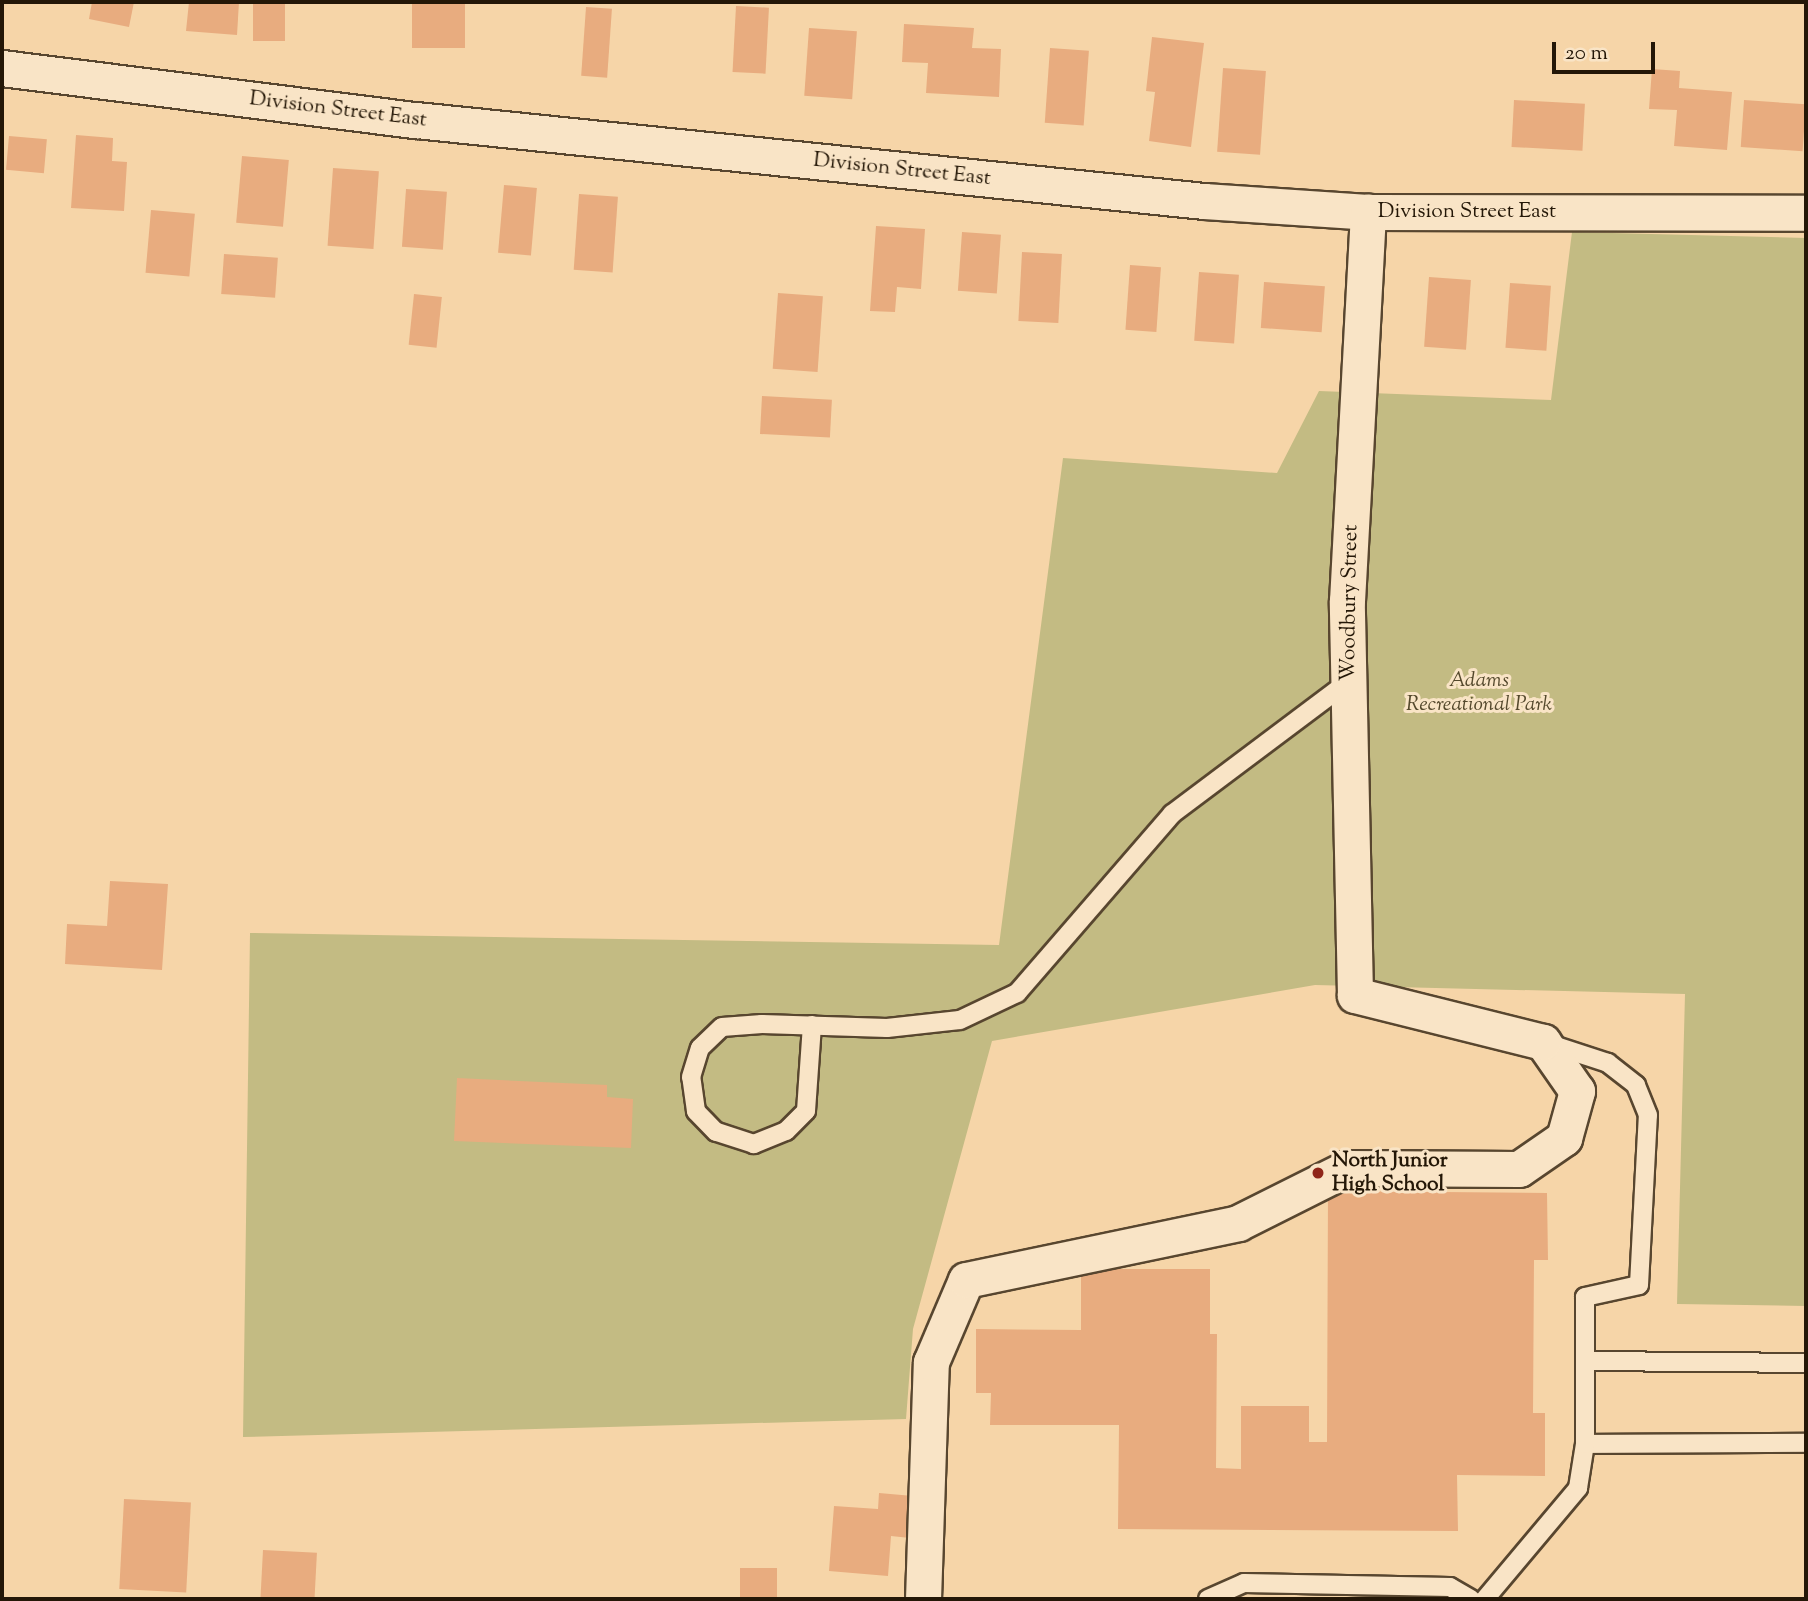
<!DOCTYPE html>
<html>
<head>
<meta charset="utf-8">
<style>
  body { margin:0 }
  #map { position:relative; width:1808px; height:1601px; overflow:hidden; background:#f6d5a8; font-family:"Sorts Mill Goudy",serif }
  div>[style] { position:absolute }
  [style*='--x'] { left:calc(var(--x)*1px); top:calc(var(--y)*1px); width:calc(var(--w)*1px); rotate:calc(var(--a)*1deg) }
  .green>* { inset:0; background:#c3bb83 }
  .building>* { inset:0; background:#e8ac7f; transform-origin:0 0 }
  .roads { filter:drop-shadow(2px 0 #58462f) drop-shadow(-2px 0 #58462f) drop-shadow(0 2px #58462f) drop-shadow(0 -2px #58462f) }
  .service>* { height:18px; margin:-9px; padding:0 9px; transform-origin:9px; border-radius:9px; background:#f9e4c6 }
  .minor>* { height:35px; margin:-17.5px; padding:0 17.5px; transform-origin:17.5px; border-radius:17.5px; background:#f9e4c6 }
  .dots>* { width:19px; height:19px; translate:-50% -50%; box-sizing:border-box; border:4px solid #f9e4c6; border-radius:50% }
  span { translate:-50% -50%; white-space:nowrap; text-align:center; line-height:1.15; -webkit-text-stroke:6px #f9e4c6; paint-order:stroke }
  .street-label { font-size:21px; color:#241707 }
  .park-label { font-size:21px; color:#54482c; font-style:italic }
  .poi-label { font-size:21px; color:#241707; font-weight:700 }
  .left { translate:0 -50%; text-align:left }
  .frame { position:absolute; inset:0; border:4px solid #241707; pointer-events:none }
  .scale { position:absolute; left:1552px; top:42px; width:103px; height:32px; box-sizing:border-box; border:4px solid #241707; border-top:0; padding-left:9px; font-size:21px; line-height:24px; white-space:nowrap; color:#241707; -webkit-text-stroke:5px #f9e4c6; paint-order:stroke }
</style>
</head>
<body>
<div id="map">
  <div class="green">
    <div style="clip-path:polygon(1572px 232px,1806px 238px,1806px 1306px,1677px 1304px,1685px 994px,1315px 985px,992px 1041px,913px 1329px,906px 1419px,243px 1437px,250px 933px,999px 945px,1063px 458px,1277px 473px,1319px 391px,1551px 400px)"></div>
  </div>
  <div class="building">
    <div style="clip-path:polygon(92px 2px,134px 2px,129px 27px,89px 19px)"></div>
    <div style="clip-path:polygon(189px 2px,239px 2px,237px 35px,186px 31px)"></div>
    <div style="left:253px;top:2px;width:32px;height:39px"></div>
    <div style="left:412px;top:2px;width:53px;height:46px"></div>
    <div style="left:736px;top:6px;width:33px;height:66px;rotate:3deg"></div>
    <div style="left:586px;top:7px;width:26px;height:69px;rotate:4deg"></div>
    <div style="clip-path:polygon(904px 24px,974px 28px,972px 48px,1001px 49px,999px 97px,926px 93px,928px 63px,902px 62px)"></div>
    <div style="left:809px;top:28px;width:48px;height:68px;rotate:4deg"></div>
    <div style="clip-path:polygon(1152px 37px,1204px 43px,1191px 147px,1149px 141px,1155px 92px,1146px 91px)"></div>
    <div style="left:1050px;top:48px;width:39px;height:75px;rotate:4deg"></div>
    <div style="left:1223px;top:68px;width:43px;height:84px;rotate:4deg"></div>
    <div style="clip-path:polygon(1652px 69px,1680px 71px,1679px 88px,1732px 92px,1727px 150px,1674px 146px,1677px 110px,1649px 109px)"></div>
    <div style="left:1514px;top:100px;width:71px;height:47px;rotate:3deg"></div>
    <div style="left:1744px;top:100px;width:62px;height:47px;rotate:4deg"></div>
    <div style="clip-path:polygon(76px 135px,113px 138px,112px 161px,127px 162px,124px 211px,71px 208px)"></div>
    <div style="left:9px;top:136px;width:38px;height:34px;rotate:5deg"></div>
    <div style="left:242px;top:156px;width:47px;height:67px;rotate:5deg"></div>
    <div style="left:333px;top:168px;width:46px;height:78px;rotate:4deg"></div>
    <div style="left:504px;top:185px;width:33px;height:68px;rotate:5deg"></div>
    <div style="left:406px;top:189px;width:41px;height:58px;rotate:4deg"></div>
    <div style="left:579px;top:194px;width:39px;height:76px;rotate:4deg"></div>
    <div style="left:151px;top:210px;width:44px;height:63px;rotate:5deg"></div>
    <div style="clip-path:polygon(876px 226px,925px 229px,921px 289px,897px 287px,895px 312px,870px 311px)"></div>
    <div style="left:962px;top:232px;width:39px;height:59px;rotate:4deg"></div>
    <div style="left:1022px;top:252px;width:40px;height:69px;rotate:3deg"></div>
    <div style="left:224px;top:254px;width:54px;height:40px;rotate:4deg"></div>
    <div style="left:1130px;top:265px;width:31px;height:65px;rotate:4deg"></div>
    <div style="left:1199px;top:272px;width:40px;height:69px;rotate:4deg"></div>
    <div style="left:1429px;top:277px;width:42px;height:70px;rotate:4deg"></div>
    <div style="left:1264px;top:282px;width:61px;height:46px;rotate:4deg"></div>
    <div style="left:1510px;top:283px;width:41px;height:65px;rotate:4deg"></div>
    <div style="left:778px;top:293px;width:45px;height:76px;rotate:4deg"></div>
    <div style="left:414px;top:294px;width:28px;height:51px;rotate:6deg"></div>
    <div style="left:762px;top:396px;width:70px;height:38px;rotate:3deg"></div>
    <div style="clip-path:polygon(110px 881px,168px 884px,162px 970px,65px 964px,67px 924px,107px 926px)"></div>
    <div style="clip-path:polygon(457px 1078px,607px 1085px,607px 1097px,633px 1099px,631px 1148px,454px 1141px)"></div>
    <div style="clip-path:polygon(1328px 1191px,1547px 1193px,1548px 1260px,1534px 1260px,1533px 1413px,1545px 1413px,1545px 1476px,1457px 1475px,1458px 1531px,1118px 1529px,1119px 1425px,990px 1425px,991px 1393px,976px 1393px,976px 1329px,1081px 1330px,1081px 1269px,1210px 1269px,1210px 1334px,1217px 1334px,1216px 1468px,1241px 1469px,1241px 1406px,1309px 1406px,1309px 1442px,1327px 1442px)"></div>
    <div style="clip-path:polygon(879px 1493px,913px 1496px,910px 1538px,891px 1536px,888px 1576px,829px 1571px,834px 1506px,878px 1509px)"></div>
    <div style="left:124px;top:1499px;width:67px;height:90px;rotate:3deg"></div>
    <div style="left:263px;top:1550px;width:54px;height:49px;rotate:3deg"></div>
    <div style="left:740px;top:1568px;width:37px;height:31px"></div>
  </div>
  <div class="roads">
    <div class="service">
      <div style="--x:812;--y:1025;--w:86;--a:94"></div>
      <div style="--x:806;--y:1111;--w:28;--a:135"></div>
      <div style="--x:786;--y:1131;--w:35;--a:158"></div>
      <div style="--x:754;--y:1144;--w:40;--a:-162"></div>
      <div style="--x:716;--y:1132;--w:29;--a:-134"></div>
      <div style="--x:696;--y:1111;--w:34;--a:-98"></div>
      <div style="--x:691;--y:1077;--w:30;--a:-73"></div>
      <div style="--x:700;--y:1048;--w:30;--a:-44"></div>
      <div style="--x:722;--y:1027;--w:40;--a:-4.3"></div>
      <div style="--x:762;--y:1024;--w:125;--a:1.8"></div>
      <div style="--x:887;--y:1028;--w:73;--a:-6.3"></div>
      <div style="--x:960;--y:1020;--w:63;--a:-25.3"></div>
      <div style="--x:1017;--y:993;--w:237;--a:-49.1"></div>
      <div style="--x:1172;--y:814;--w:220;--a:-36.9"></div>
      <div style="--x:1586;--y:1361;--w:220;--a:0.5"></div>
      <div style="--x:1585;--y:1444;--w:221;--a:-0.3"></div>
      <div style="--x:1208;--y:1599;--w:39;--a:-24"></div>
      <div style="--x:1244;--y:1583;--w:206;--a:1.1"></div>
      <div style="--x:1450;--y:1587;--w:24;--a:30"></div>
      <div style="--x:1485;--y:1599;--w:145;--a:-50"></div>
      <div style="--x:1578;--y:1488;--w:45;--a:-81"></div>
      <div style="--x:1585;--y:1444;--w:147;--a:-90"></div>
      <div style="--x:1585;--y:1297;--w:55;--a:-12.5"></div>
      <div style="--x:1639;--y:1285;--w:170;--a:-87"></div>
      <div style="--x:1648;--y:1115;--w:32;--a:-112"></div>
      <div style="--x:1636;--y:1085;--w:36;--a:-142"></div>
      <div style="--x:1608;--y:1063;--w:61;--a:-161.9"></div>
    </div>
    <div class="minor">
      <div style="--x:2;--y:68;--w:417;--a:7.2"></div>
      <div style="--x:416;--y:120;--w:792;--a:5.87"></div>
      <div style="--x:1204;--y:201;--w:164;--a:3.8"></div>
      <div style="--x:1368;--y:212;--w:438;--a:0.1"></div>
      <div style="--x:923;--y:1599;--w:237;--a:-88.1"></div>
      <div style="--x:931;--y:1362;--w:89;--a:-66.9"></div>
      <div style="--x:966;--y:1280;--w:278;--a:-11.8"></div>
      <div style="--x:1238;--y:1223;--w:123;--a:-26.6"></div>
      <div style="--x:1348;--y:1168;--w:171;--a:0.3"></div>
      <div style="--x:1519;--y:1169;--w:55;--a:-34.6"></div>
      <div style="--x:1564;--y:1138;--w:49;--a:-74.5"></div>
      <div style="--x:1577;--y:1091;--w:60;--a:-124.8"></div>
      <div style="--x:1543;--y:1042;--w:194;--a:-166"></div>
      <div style="--x:1355;--y:995;--w:394;--a:-91.2"></div>
      <div style="--x:1347;--y:601;--w:390;--a:-86.9"></div>
    </div>
  </div>
  <div class="dots">
    <div style="left:1318px;top:1173px;background:#8f2418"></div>
  </div>
  <div class="street-label">
    <span style="left:338px;top:110px;rotate:7deg">Division Street East</span>
    <span style="left:902px;top:170px;rotate:6deg">Division Street East</span>
    <span style="left:1467px;top:212px">Division Street East</span>
    <span style="left:1350px;top:603px;rotate:-89deg">Woodbury Street</span>
  </div>
  <div class="park-label">
    <span style="left:1479px;top:693px">Adams<br>Recreational Park</span>
  </div>
  <div class="poi-label">
    <span class="left" style="left:1332px;top:1173px">North Junior<br>High School</span>
  </div>
  <div class="frame"></div>
  <div class="scale">20 m</div>
</div>
</body>
</html>
